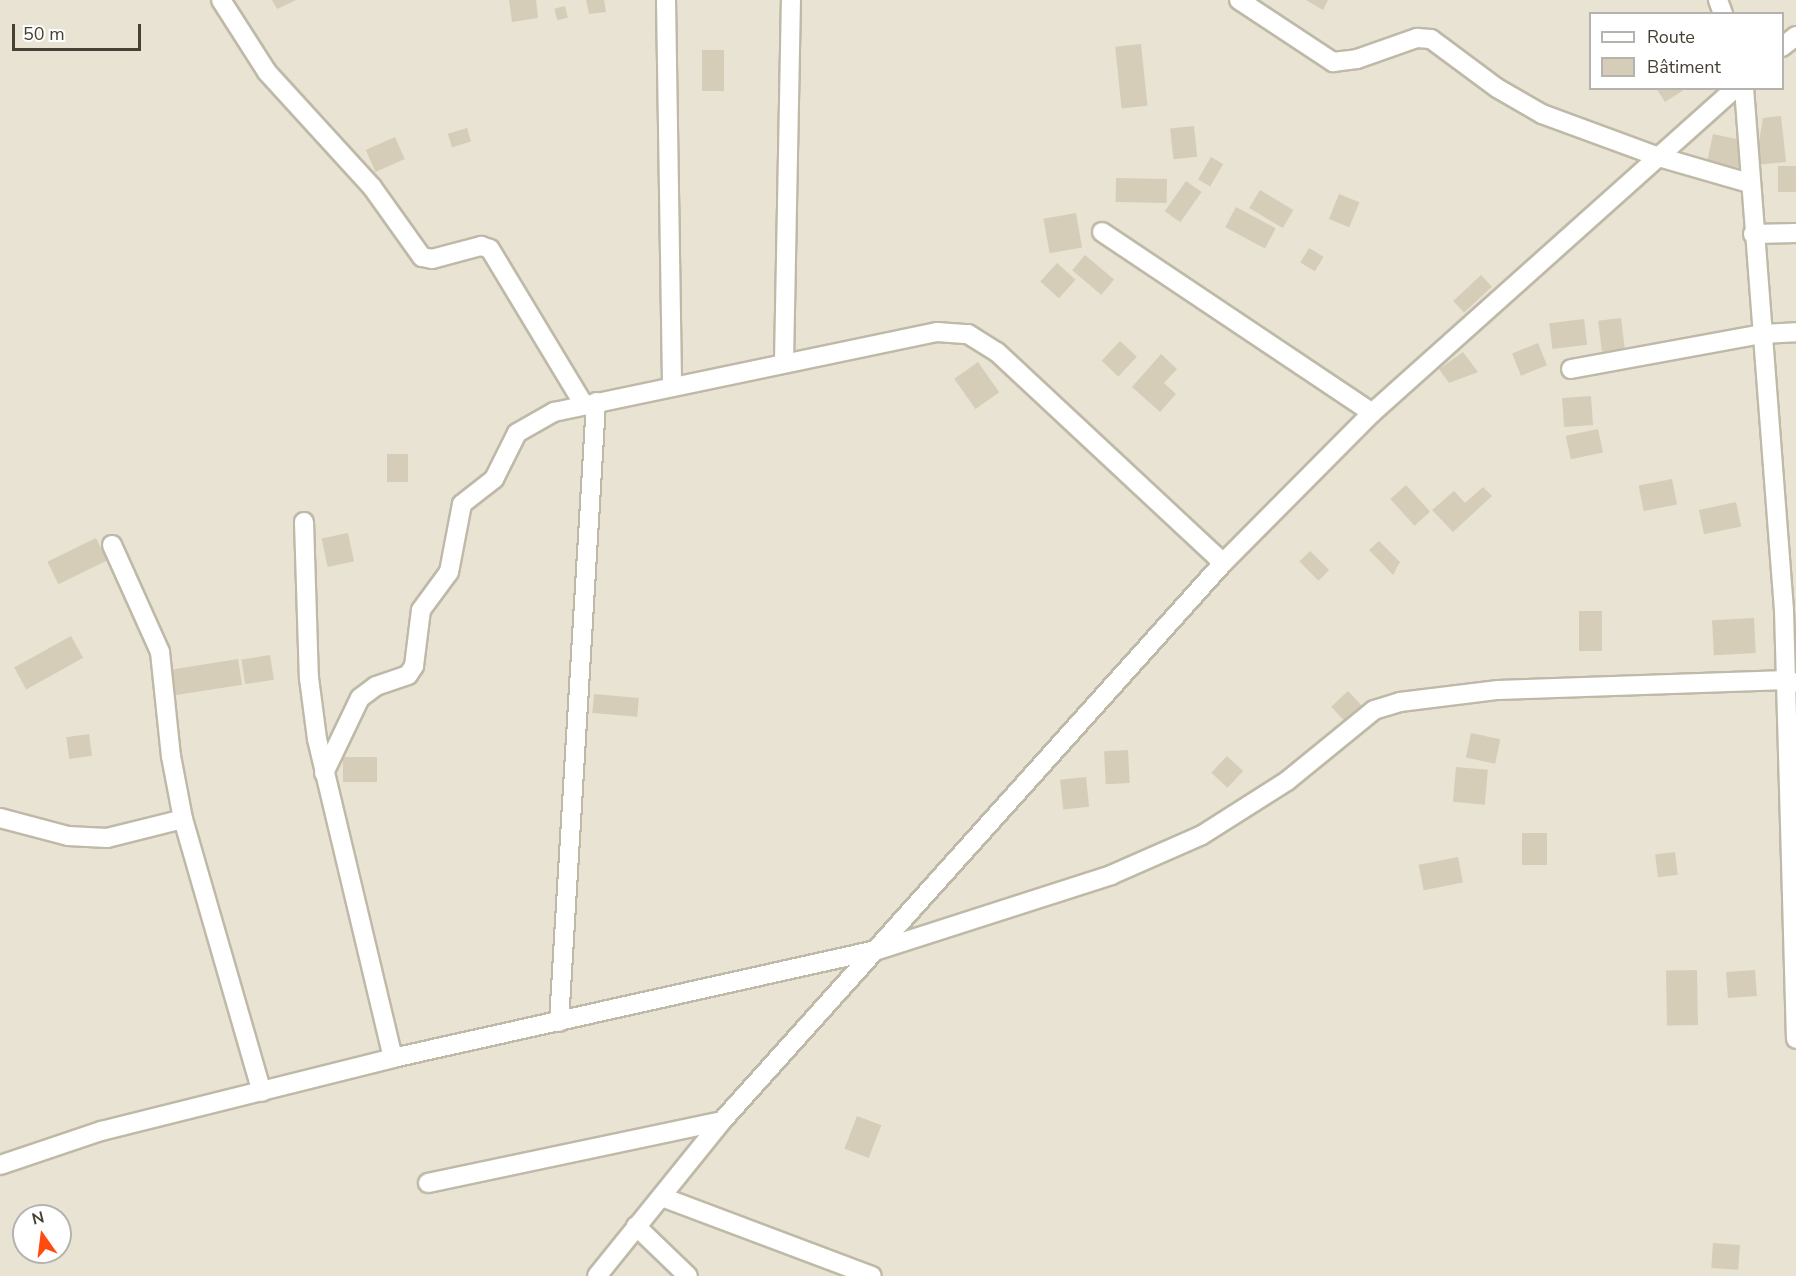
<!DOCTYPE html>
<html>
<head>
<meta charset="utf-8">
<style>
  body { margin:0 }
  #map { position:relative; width:1796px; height:1276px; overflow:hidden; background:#f3f0e4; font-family:"Nunito Sans",sans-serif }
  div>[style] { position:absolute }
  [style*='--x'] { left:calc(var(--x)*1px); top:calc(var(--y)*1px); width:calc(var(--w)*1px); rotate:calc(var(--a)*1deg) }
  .residential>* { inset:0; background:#e8e3d2 }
  .building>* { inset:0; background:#d6cdb9; transform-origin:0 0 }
  .roads { filter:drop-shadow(2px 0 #bfb9a7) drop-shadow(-2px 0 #bfb9a7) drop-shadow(0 2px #bfb9a7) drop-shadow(0 -2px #bfb9a7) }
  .minor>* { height:18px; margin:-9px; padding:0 9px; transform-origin:9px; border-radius:9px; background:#fff }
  span { translate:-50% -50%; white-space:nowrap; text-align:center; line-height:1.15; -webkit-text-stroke:4.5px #fff; paint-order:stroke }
  .legend { position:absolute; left:1589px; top:12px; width:195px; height:78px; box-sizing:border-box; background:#fff; border:2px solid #b5b3ae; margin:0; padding:8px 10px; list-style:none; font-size:18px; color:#464134 }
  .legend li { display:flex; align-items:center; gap:12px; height:30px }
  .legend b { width:30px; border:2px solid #b5b3ae }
  .north { position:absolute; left:12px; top:1204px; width:60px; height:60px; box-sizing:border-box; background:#fff; border:2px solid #b5b3ae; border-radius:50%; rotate:346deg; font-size:16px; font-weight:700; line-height:24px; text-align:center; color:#464134 }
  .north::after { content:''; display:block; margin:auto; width:21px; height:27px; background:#ff4a10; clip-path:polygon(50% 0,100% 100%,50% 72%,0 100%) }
  .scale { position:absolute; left:12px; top:24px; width:129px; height:27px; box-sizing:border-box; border:3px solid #464134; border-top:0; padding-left:8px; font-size:18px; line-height:21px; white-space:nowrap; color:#464134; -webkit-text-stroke:4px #fff; paint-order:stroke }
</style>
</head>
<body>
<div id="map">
  <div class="residential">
    <div style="clip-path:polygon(evenodd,0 0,1796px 0,1796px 1276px,0 1276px,0 0,1590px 14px,1782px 14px,1782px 88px,1590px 88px,1590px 14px,0 0,24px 1216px,60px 1216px,60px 1252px,24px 1252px,24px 1216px)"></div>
  </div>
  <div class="building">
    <div style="clip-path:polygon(272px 0,296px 0,277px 9px)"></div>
    <div style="clip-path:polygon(509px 0,536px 0,538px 18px,512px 22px)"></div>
    <div style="clip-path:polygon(586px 0,604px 0,606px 12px,589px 14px)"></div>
    <div style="clip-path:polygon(1306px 0,1328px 0,1323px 10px)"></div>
    <div style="left:565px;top:6px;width:12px;height:11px;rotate:76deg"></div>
    <div style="left:1141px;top:44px;width:62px;height:26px;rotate:84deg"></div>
    <div style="left:702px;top:50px;width:22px;height:41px"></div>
    <div style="clip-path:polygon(1656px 88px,1687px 88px,1665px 102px)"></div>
    <div style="clip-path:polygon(1781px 116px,1786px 162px,1755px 165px,1763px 118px)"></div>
    <div style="left:1194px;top:126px;width:31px;height:24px;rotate:84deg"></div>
    <div style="left:467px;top:128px;width:14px;height:20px;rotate:73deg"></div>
    <div style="clip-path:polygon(1713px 134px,1741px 140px,1743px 169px,1707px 162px)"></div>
    <div style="left:395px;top:137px;width:24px;height:32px;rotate:66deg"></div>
    <div style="left:1211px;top:157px;width:14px;height:26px;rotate:30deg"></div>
    <div style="left:1796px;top:166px;width:26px;height:18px;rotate:90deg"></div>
    <div style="left:1116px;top:178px;width:51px;height:24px;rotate:1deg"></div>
    <div style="left:1186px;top:181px;width:19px;height:37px;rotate:35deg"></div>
    <div style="left:1260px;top:190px;width:39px;height:21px;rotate:31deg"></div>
    <div style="left:1339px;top:194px;width:22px;height:27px;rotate:22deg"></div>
    <div style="left:1236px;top:207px;width:45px;height:23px;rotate:28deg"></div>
    <div style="left:1076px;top:213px;width:35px;height:33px;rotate:80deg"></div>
    <div style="left:1309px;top:248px;width:17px;height:17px;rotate:31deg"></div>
    <div style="left:1085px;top:255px;width:38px;height:20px;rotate:40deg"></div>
    <div style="left:1057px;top:263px;width:25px;height:25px;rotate:42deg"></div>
    <div style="left:1481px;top:275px;width:16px;height:38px;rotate:47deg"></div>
    <div style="left:1621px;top:318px;width:31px;height:23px;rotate:83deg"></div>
    <div style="left:1584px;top:319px;width:26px;height:35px;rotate:83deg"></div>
    <div style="left:1120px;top:341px;width:23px;height:27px;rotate:43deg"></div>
    <div style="left:1538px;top:343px;width:24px;height:28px;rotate:68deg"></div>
    <div style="clip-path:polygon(1463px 352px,1478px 372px,1449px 383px,1439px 369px)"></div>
    <div style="clip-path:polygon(1161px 354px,1177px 369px,1164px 383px,1176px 394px,1160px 412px,1132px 387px)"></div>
    <div style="left:978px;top:362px;width:37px;height:29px;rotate:55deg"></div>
    <div style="left:1591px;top:396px;width:29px;height:29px;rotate:86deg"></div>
    <div style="left:1598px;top:429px;width:24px;height:33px;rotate:78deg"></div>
    <div style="left:387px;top:454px;width:21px;height:28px"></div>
    <div style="left:1672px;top:479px;width:26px;height:34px;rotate:79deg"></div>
    <div style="left:1406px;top:485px;width:36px;height:21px;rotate:48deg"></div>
    <div style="clip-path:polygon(1483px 487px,1492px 496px,1453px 532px,1432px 510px,1454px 491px,1465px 503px)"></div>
    <div style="left:1736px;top:502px;width:25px;height:38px;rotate:78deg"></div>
    <div style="left:348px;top:533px;width:29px;height:27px;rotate:78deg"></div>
    <div style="left:96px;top:538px;width:25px;height:54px;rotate:64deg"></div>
    <div style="clip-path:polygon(1379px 541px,1400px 562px,1393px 575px,1369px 550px)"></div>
    <div style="left:1310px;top:551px;width:27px;height:15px;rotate:45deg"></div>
    <div style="left:1579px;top:611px;width:23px;height:40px"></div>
    <div style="left:1754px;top:618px;width:35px;height:42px;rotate:87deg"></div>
    <div style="left:71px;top:636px;width:25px;height:65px;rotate:61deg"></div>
    <div style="left:270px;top:655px;width:25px;height:29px;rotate:81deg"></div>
    <div style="left:238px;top:659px;width:26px;height:68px;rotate:81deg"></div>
    <div style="left:1348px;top:691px;width:25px;height:23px;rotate:47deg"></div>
    <div style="left:594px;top:694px;width:45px;height:19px;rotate:5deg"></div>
    <div style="left:1471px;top:733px;width:30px;height:25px;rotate:12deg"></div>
    <div style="left:89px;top:734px;width:22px;height:23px;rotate:82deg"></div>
    <div style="left:1128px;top:750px;width:33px;height:24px;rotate:87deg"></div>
    <div style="left:1227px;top:756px;width:22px;height:23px;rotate:43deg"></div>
    <div style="left:343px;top:757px;width:34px;height:25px"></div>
    <div style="left:1456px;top:767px;width:32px;height:35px;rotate:5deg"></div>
    <div style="left:1086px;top:777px;width:30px;height:26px;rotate:84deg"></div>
    <div style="left:1522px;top:833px;width:25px;height:32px"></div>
    <div style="left:1675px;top:852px;width:23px;height:20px;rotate:83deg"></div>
    <div style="left:1458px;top:857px;width:26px;height:40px;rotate:79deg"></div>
    <div style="left:1697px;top:970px;width:55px;height:31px;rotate:89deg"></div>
    <div style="left:1755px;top:970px;width:26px;height:29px;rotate:86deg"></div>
    <div style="left:857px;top:1116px;width:26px;height:35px;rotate:21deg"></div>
    <div style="left:1713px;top:1243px;width:27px;height:25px;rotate:4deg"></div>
  </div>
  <div class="roads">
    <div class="minor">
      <div style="--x:221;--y:0;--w:85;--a:57.4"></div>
      <div style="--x:267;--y:72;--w:156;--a:47.6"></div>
      <div style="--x:372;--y:187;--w:86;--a:54.5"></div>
      <div style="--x:422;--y:257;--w:10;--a:11"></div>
      <div style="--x:432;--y:259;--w:51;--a:-14.9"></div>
      <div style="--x:481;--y:246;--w:9;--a:18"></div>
      <div style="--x:490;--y:249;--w:182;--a:58.9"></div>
      <div style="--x:666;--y:0;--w:386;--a:89.1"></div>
      <div style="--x:1239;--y:0;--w:113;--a:33.4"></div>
      <div style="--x:1333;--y:62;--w:24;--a:-7"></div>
      <div style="--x:1357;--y:59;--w:64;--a:-19.3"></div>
      <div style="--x:1417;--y:38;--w:14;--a:4"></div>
      <div style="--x:1431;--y:39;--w:82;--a:36.6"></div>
      <div style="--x:1497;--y:88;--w:52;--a:30"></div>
      <div style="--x:1542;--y:114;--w:125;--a:20.2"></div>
      <div style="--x:1659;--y:157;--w:94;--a:16.1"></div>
      <div style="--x:1718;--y:0;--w:15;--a:70"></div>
      <div style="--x:1782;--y:47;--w:18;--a:-38"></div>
      <div style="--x:1744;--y:88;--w:524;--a:85.62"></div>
      <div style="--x:1784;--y:610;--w:429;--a:88.4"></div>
      <div style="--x:1102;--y:232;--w:325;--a:33.8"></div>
      <div style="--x:1753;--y:234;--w:43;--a:-1.3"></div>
      <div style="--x:784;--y:362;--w:362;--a:-88.9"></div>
      <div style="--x:1571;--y:369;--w:194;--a:-10.4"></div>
      <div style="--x:1762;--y:334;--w:34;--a:-3"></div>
      <div style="--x:304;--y:522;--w:156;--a:88.2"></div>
      <div style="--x:309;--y:678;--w:62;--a:82.5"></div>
      <div style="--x:317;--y:739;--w:328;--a:76.6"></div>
      <div style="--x:112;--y:545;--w:117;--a:65.8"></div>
      <div style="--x:160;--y:652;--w:105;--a:84"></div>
      <div style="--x:171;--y:756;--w:64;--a:79.2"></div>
      <div style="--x:183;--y:819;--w:284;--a:73.9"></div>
      <div style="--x:324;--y:773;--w:83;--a:-64.4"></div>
      <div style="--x:360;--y:698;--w:20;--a:-37"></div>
      <div style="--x:376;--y:686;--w:34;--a:-19"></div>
      <div style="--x:408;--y:675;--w:11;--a:-56"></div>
      <div style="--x:414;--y:666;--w:56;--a:-82.9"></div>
      <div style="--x:421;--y:610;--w:47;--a:-53.6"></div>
      <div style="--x:449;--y:572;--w:69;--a:-79.2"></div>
      <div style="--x:462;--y:504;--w:41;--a:-38"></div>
      <div style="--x:494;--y:479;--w:51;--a:-63.4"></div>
      <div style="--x:517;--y:433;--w:43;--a:-29.6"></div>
      <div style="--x:554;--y:412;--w:391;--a:-11.8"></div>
      <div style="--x:937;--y:332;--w:31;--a:4"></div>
      <div style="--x:968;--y:334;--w:34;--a:32"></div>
      <div style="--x:997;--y:352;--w:309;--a:43"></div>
      <div style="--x:0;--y:818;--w:70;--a:14.8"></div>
      <div style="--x:68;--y:836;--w:39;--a:3"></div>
      <div style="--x:107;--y:838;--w:78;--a:-14"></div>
      <div style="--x:559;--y:1022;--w:621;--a:-86.58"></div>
      <div style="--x:0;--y:1165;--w:107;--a:-18.6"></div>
      <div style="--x:101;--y:1131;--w:301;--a:-14"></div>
      <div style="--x:393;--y:1058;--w:497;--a:-12.6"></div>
      <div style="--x:878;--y:950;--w:245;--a:-17.8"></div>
      <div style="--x:1111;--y:875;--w:99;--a:-23.7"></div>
      <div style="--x:1202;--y:835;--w:101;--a:-32.4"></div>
      <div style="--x:1287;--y:781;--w:112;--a:-39.2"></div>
      <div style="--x:1374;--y:710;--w:27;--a:-17"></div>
      <div style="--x:1400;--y:702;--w:99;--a:-7"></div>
      <div style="--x:1498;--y:690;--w:289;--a:-2"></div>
      <div style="--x:1787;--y:680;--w:9;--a:18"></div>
      <div style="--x:428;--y:1183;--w:300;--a:-11.9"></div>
      <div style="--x:662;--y:1197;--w:224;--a:20.6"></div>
      <div style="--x:636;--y:1226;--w:72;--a:43.9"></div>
      <div style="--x:597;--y:1276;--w:199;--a:-51.1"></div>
      <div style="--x:722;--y:1121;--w:750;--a:-48.08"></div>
      <div style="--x:1223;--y:563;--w:211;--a:-45.2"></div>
      <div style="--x:1372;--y:413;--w:487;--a:-41.8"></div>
    </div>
  </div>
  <ul class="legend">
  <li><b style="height:8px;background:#fff"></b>Route</li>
  <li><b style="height:16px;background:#d6cdb9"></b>Bâtiment</li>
  </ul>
  <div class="north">N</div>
  <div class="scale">50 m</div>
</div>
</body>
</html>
